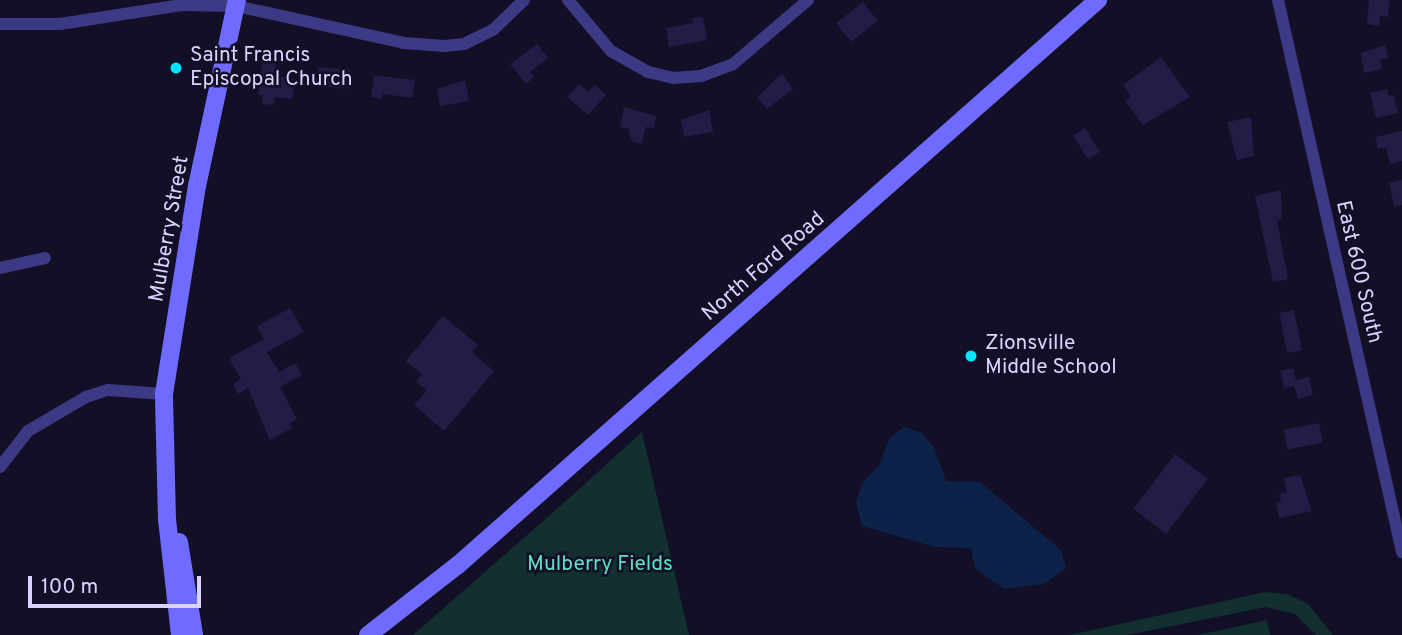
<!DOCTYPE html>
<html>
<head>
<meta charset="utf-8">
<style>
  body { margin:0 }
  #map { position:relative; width:1402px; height:635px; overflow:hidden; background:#130f26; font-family:Overpass,sans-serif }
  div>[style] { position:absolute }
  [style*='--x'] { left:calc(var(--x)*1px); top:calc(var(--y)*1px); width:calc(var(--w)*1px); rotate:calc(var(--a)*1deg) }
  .green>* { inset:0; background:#12302f }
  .water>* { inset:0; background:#0c2248 }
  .building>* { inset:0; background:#241b47; transform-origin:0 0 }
  .street>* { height:12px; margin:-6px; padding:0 6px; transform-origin:6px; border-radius:6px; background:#3d3a85 }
  .secondary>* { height:18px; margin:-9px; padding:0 9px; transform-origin:9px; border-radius:9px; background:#6f6bff }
  .dots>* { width:19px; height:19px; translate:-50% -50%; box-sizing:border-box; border:4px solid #130f26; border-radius:50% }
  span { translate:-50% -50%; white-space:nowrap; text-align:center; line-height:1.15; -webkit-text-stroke:5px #130f26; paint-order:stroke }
  .poi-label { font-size:21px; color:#d9d4ff }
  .left { translate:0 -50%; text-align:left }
  .street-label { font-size:21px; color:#d9d4ff }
  .park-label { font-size:21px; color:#5fe0c0 }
  .scale { position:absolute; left:28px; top:576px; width:173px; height:32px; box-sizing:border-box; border:4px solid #d9d4ff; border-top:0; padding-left:9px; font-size:21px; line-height:24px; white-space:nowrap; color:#d9d4ff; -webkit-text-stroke:5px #130f26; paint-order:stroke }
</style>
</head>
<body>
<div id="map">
  <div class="green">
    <div style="clip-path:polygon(642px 432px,689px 635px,413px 635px,566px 501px)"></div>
    <div style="clip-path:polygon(1265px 592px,1287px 594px,1308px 604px,1333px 635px,1316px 635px,1295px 614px,1266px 607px,1127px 635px,1070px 635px)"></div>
    <div style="clip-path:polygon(1267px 620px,1270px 635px,1198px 635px)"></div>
  </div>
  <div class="water">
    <div style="clip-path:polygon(904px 427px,922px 433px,935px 449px,946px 481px,980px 482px,1061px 550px,1066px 568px,1044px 584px,1004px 589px,975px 568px,971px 548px,935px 547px,862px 526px,856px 503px,862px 483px,879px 466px,889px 439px)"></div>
  </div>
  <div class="building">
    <div style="clip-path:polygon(1369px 0,1390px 0,1388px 17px,1380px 16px,1379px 26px,1367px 24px)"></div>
    <div style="left:863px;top:2px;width:24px;height:34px;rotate:52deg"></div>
    <div style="clip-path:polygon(703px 17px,707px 40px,669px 47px,666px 28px,693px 23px,692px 18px)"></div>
    <div style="clip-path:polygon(537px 44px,548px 58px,530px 72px,534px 77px,526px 84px,510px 64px)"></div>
    <div style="clip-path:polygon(1385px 45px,1388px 58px,1380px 60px,1382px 69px,1364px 73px,1361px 53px)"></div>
    <div style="clip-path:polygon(1161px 57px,1190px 97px,1143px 125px,1125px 101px,1131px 96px,1123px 85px)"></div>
    <div style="clip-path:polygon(263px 58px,276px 60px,274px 76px,295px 79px,292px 99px,275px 97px,274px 105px,262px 104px,263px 95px,258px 95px)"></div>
    <div style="left:318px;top:67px;width:32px;height:19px;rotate:5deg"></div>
    <div style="clip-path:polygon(782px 73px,793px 89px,767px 109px,757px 97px)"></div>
    <div style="clip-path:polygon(374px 75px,415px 80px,412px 98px,383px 94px,382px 99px,371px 97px)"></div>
    <div style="clip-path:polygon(465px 80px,469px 101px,440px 106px,437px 89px)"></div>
    <div style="clip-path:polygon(579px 84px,588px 92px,595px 85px,606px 95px,588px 115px,567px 97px)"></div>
    <div style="clip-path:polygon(1387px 89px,1389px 96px,1394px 95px,1398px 113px,1376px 118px,1370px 93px)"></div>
    <div style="clip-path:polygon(624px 107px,656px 116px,654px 128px,646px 127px,642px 144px,632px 142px,629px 129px,620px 127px)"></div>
    <div style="clip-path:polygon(709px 110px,713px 132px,684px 137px,681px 120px)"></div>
    <div style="clip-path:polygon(1251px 117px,1254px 156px,1237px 160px,1227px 122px)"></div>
    <div style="left:1085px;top:128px;width:28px;height:14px;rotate:58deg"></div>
    <div style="clip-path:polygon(1402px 131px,1402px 161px,1390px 164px,1386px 147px,1378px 149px,1375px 137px)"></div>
    <div style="clip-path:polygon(1402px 180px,1402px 205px,1394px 206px,1389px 183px)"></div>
    <div style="clip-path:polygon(1281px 190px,1282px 219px,1277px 220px,1288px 279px,1273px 282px,1255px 196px)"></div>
    <div style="clip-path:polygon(290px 308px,304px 332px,267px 352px,279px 372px,295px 363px,302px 375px,280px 387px,297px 419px,290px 423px,292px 428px,270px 440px,248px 388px,238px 394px,233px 384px,241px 379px,229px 358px,264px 339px,257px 326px)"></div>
    <div style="left:1294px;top:310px;width:41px;height:15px;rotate:79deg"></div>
    <div style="clip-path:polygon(443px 316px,478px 345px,472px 352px,494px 371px,444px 431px,414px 405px,427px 390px,416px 382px,422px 374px,406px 361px)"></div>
    <div style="clip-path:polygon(1293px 368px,1296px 380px,1309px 377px,1313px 395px,1298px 399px,1294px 386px,1284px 388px,1280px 371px)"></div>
    <div style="left:1319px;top:423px;width:20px;height:36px;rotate:79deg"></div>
    <div style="left:1175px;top:454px;width:41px;height:69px;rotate:37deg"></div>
    <div style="clip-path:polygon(1300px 475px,1312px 511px,1279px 518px,1276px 503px,1281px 502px,1279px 494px,1287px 492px,1284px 478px)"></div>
  </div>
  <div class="street">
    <div style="--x:568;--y:0;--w:67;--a:49.9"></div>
    <div style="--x:611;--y:51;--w:43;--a:29.6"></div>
    <div style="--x:648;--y:72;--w:26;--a:13"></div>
    <div style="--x:673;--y:78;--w:28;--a:-4"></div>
    <div style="--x:701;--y:76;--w:33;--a:-20"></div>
    <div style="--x:732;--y:65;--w:100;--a:-40.5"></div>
    <div style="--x:1278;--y:0;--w:566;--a:77.34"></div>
    <div style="--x:0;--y:24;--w:60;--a:0"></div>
    <div style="--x:60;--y:24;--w:123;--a:-8.9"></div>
    <div style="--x:182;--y:5;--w:54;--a:1.1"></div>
    <div style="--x:236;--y:6;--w:172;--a:12.4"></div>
    <div style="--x:404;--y:43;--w:41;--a:4.2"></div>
    <div style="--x:445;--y:46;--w:19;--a:-6"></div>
    <div style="--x:464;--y:44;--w:32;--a:-26"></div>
    <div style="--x:493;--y:30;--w:43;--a:-44.1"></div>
    <div style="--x:0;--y:268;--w:46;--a:-12.5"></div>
    <div style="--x:0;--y:467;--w:46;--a:-52.1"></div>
    <div style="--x:28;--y:431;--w:67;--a:-30.4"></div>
    <div style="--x:86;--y:397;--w:23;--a:-18"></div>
    <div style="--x:108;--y:390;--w:56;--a:4.1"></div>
  </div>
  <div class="secondary">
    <div style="--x:179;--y:542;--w:94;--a:80.8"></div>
    <div style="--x:180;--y:635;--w:116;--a:-96.4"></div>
    <div style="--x:167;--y:520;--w:126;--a:-91.4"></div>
    <div style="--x:164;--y:394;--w:211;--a:-81"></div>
    <div style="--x:197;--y:186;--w:190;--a:-77.9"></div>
    <div style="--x:368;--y:635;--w:114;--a:-37.9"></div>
    <div style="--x:458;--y:565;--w:854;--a:-41.44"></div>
  </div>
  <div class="dots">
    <div style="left:176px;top:68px;background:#00e5ff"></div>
    <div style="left:971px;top:356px;background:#00e5ff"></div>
  </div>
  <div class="poi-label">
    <span class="left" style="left:190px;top:68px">Saint Francis<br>Episcopal Church</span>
    <span class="left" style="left:985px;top:356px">Zionsville<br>Middle School</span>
  </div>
  <div class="street-label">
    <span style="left:170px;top:229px;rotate:-80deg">Mulberry Street</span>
    <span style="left:764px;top:267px;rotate:-41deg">North Ford Road</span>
    <span style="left:1358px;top:272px;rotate:77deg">East 600 South</span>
  </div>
  <div class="park-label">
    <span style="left:600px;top:565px">Mulberry Fields</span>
  </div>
  <div class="scale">100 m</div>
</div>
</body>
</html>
